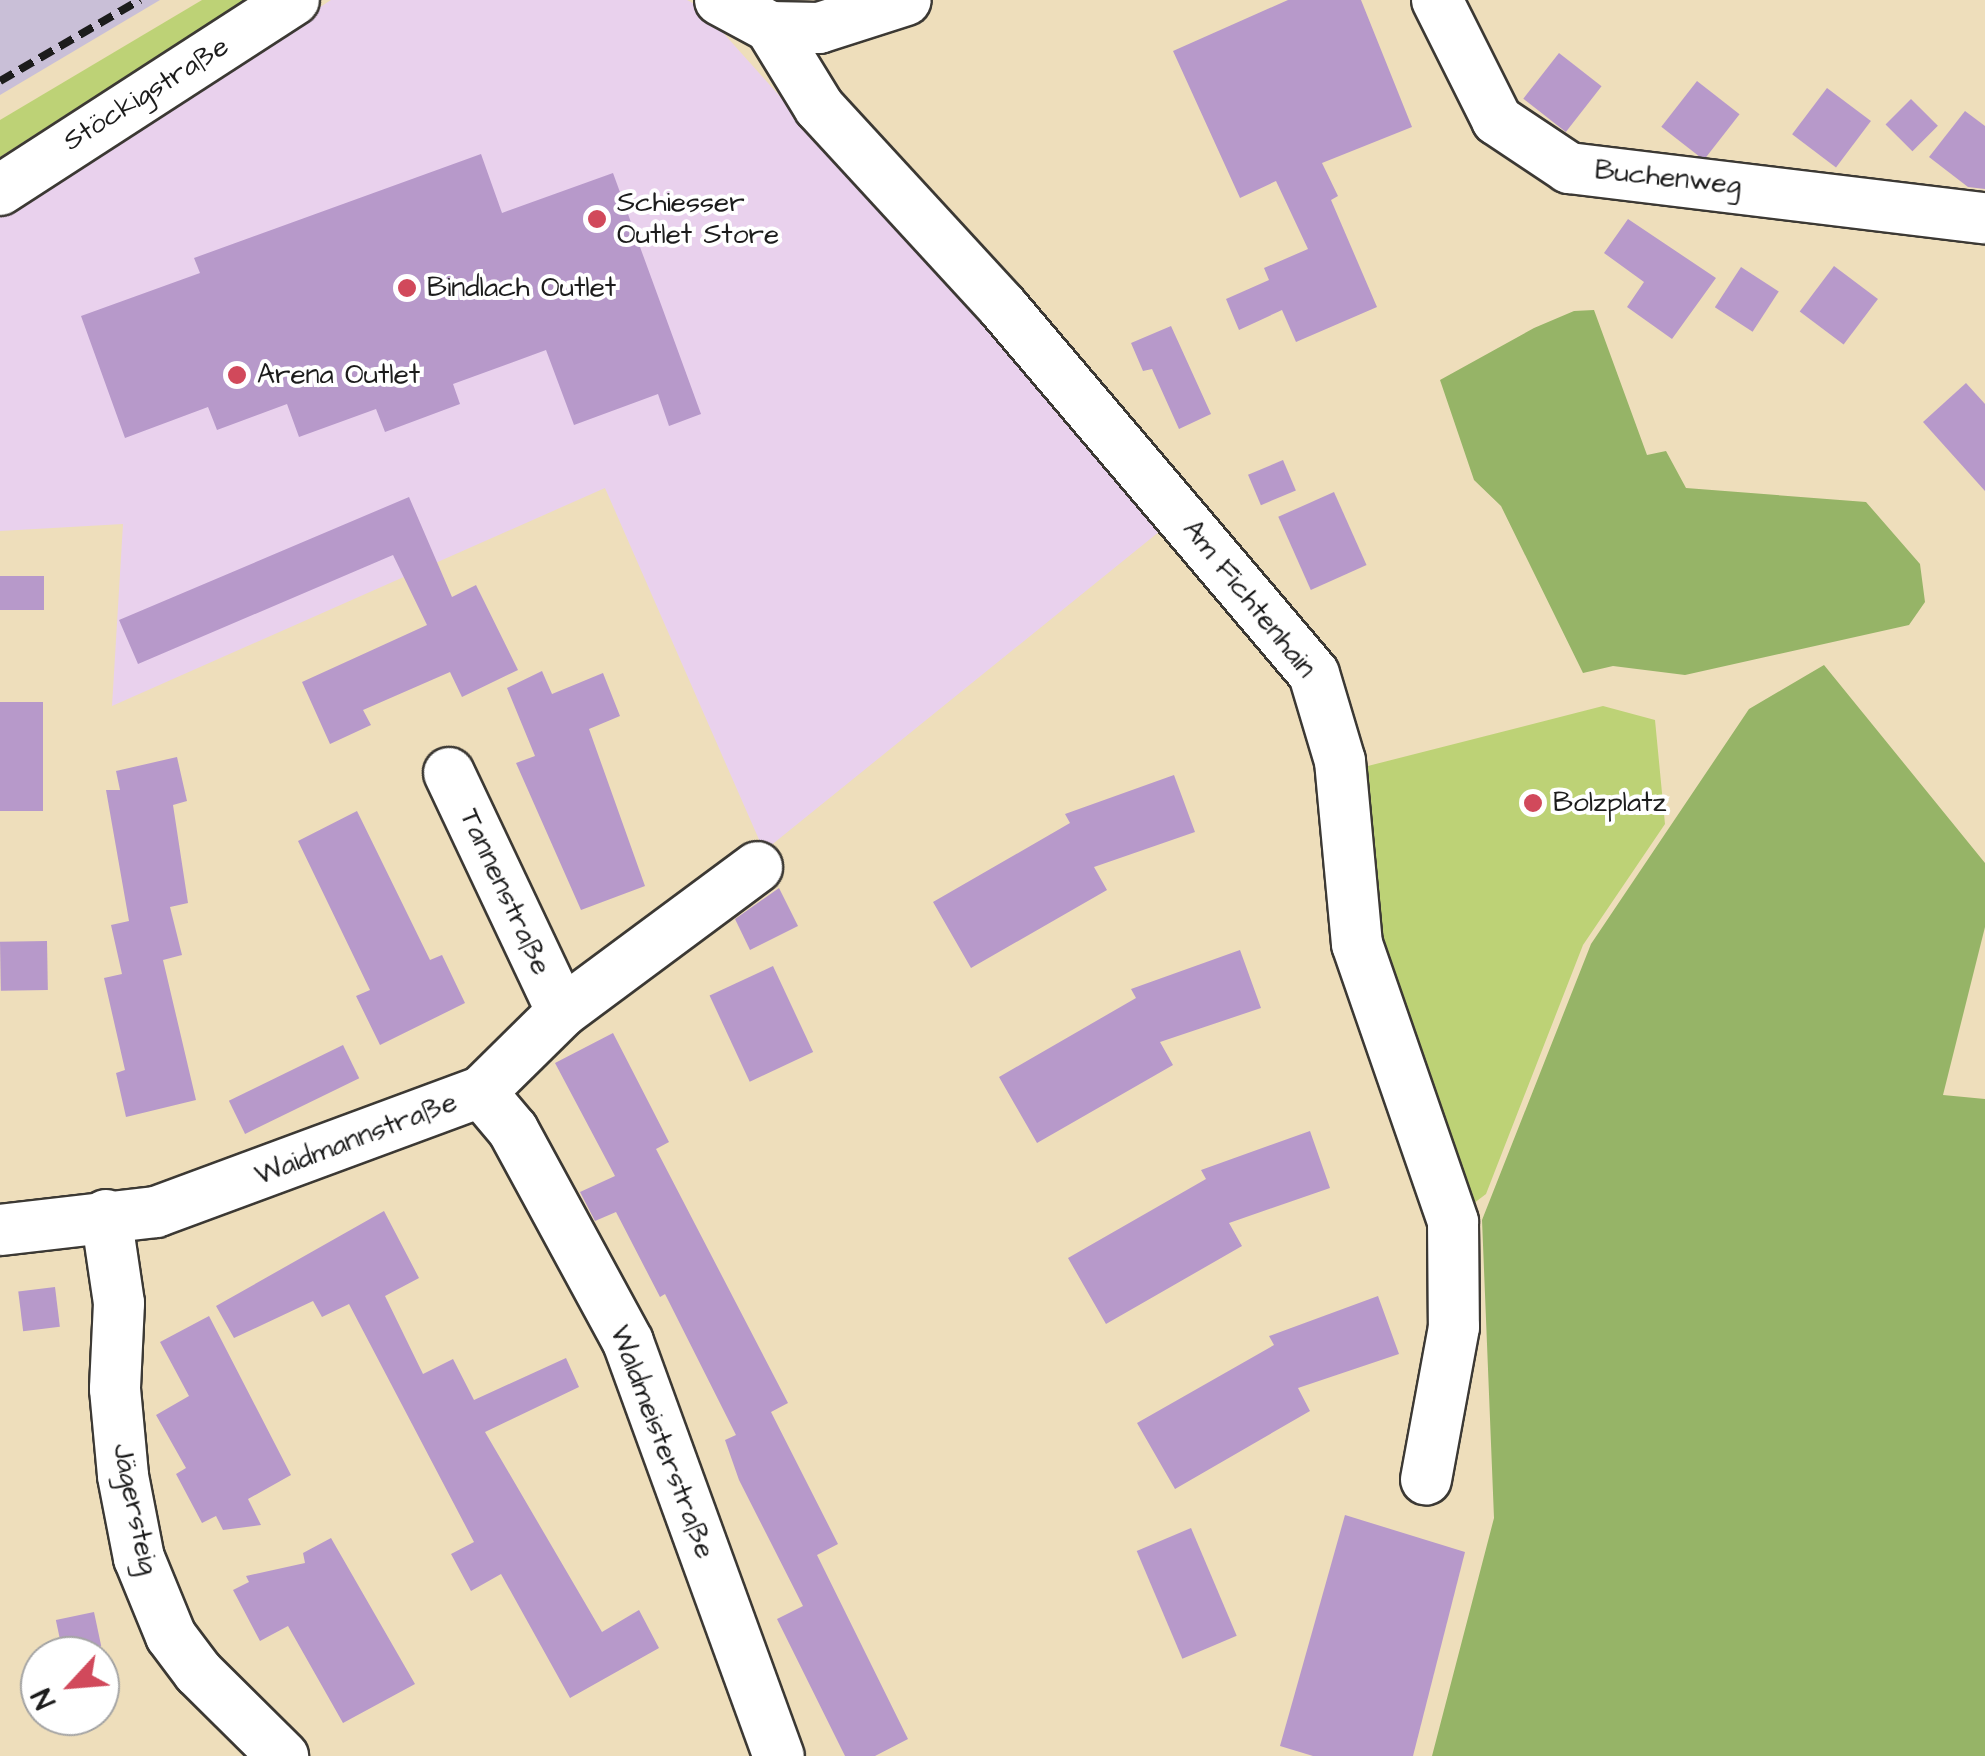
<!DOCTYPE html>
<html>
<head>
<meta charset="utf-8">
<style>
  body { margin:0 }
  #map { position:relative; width:1985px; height:1756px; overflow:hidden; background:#eedebb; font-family:"Architects Daughter",sans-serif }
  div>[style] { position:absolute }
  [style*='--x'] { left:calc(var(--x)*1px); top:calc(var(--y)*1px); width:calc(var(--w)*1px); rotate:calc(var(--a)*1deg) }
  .built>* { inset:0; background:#e9d1ed }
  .industrial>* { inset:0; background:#c9bfd7 }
  .green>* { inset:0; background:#bdd276 }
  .forest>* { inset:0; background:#96b467 }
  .building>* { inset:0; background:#b799ca; transform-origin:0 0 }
  .roads { filter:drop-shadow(2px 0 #3c3934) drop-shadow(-2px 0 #3c3934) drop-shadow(0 2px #3c3934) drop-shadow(0 -2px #3c3934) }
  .minor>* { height:50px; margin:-25px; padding:0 25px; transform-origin:25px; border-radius:25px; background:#fff }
  .rail>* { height:8px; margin-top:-4px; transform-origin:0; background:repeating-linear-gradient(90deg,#1c1c1c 0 15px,transparent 0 23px) }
  .dots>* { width:28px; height:28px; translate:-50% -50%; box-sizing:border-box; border:5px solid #fff; border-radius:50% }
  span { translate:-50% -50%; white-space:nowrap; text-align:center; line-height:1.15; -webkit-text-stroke:8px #fff; paint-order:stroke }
  .street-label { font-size:28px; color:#1c1c1c }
  .poi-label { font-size:28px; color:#1c1c1c }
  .left { translate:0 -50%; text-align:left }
  .north { position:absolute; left:20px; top:1636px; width:100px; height:100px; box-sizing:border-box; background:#fff; border:2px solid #a4a4a4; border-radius:50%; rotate:244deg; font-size:28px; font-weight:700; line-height:40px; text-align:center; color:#1c1c1c }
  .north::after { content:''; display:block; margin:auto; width:35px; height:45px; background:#d1495b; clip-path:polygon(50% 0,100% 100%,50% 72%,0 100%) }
</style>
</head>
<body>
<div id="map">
  <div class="built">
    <div style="clip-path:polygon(331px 0,687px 0,700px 7px,1165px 527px,764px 851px,605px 488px,112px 706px,123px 524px,0 531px,0 216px)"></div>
  </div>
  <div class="industrial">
    <div style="clip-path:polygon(0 0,160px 0,0 95px)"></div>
  </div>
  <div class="green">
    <div style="clip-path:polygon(202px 0,245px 0,0 157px,0 120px)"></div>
    <div style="clip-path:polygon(1603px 706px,1655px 720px,1665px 824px,1583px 945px,1486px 1194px,1461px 1213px,1392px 1025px,1360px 768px)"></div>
  </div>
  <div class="forest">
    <div style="clip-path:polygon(1594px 310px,1647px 455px,1666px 451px,1686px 488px,1866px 502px,1920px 564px,1925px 602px,1909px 625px,1685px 675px,1613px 666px,1583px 673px,1501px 506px,1474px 480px,1440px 380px,1534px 328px,1574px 311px)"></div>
    <div style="clip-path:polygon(1824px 665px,1985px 863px,1985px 927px,1943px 1095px,1985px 1099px,1985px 1756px,1432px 1756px,1494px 1518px,1482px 1220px,1591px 944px,1749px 709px)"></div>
  </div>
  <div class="building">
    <div style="clip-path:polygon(1288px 0,1361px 0,1412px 127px,1322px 163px,1338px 196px,1331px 200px,1377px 307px,1296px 342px,1282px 310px,1239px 330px,1226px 299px,1269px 280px,1264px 268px,1308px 249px,1276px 181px,1240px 198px,1173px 51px)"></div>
    <div style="left:1559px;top:53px;width:54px;height:58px;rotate:38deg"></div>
    <div style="left:1697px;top:81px;width:54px;height:58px;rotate:38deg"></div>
    <div style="left:1827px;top:88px;width:55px;height:58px;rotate:37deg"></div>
    <div style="left:1911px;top:99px;width:38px;height:36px;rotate:45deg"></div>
    <div style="clip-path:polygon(1965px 111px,1985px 126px,1985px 189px,1968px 187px,1929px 157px)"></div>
    <div style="clip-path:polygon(481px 154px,502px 213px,613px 173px,701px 414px,669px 426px,658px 394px,574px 425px,546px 350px,453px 384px,460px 404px,385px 432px,376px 409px,299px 437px,287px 404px,217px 430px,208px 407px,125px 438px,81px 316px,200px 273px,194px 258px)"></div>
    <div style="clip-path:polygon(1628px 219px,1716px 278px,1672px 339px,1627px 307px,1644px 282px,1604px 253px)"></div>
    <div style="left:1834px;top:266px;width:55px;height:57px;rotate:37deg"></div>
    <div style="left:1741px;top:267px;width:45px;height:48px;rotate:33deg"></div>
    <div style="clip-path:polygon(1171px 326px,1211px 414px,1179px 429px,1152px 369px,1143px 371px,1131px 343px)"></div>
    <div style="clip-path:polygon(1966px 383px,1985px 404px,1985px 491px,1923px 422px)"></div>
    <div style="left:1283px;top:460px;width:33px;height:38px;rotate:67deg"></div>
    <div style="left:1334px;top:492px;width:80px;height:61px;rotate:66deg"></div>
    <div style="clip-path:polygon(409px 497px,452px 597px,476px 585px,518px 670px,462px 697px,450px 672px,363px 710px,371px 725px,330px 744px,302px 682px,427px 625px,393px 555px,138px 664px,119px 620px)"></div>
    <div style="left:44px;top:576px;width:34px;height:44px;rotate:90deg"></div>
    <div style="clip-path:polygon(542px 671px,552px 694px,603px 673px,620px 716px,589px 729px,645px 886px,581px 910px,516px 763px,535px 756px,507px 688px)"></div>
    <div style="left:0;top:702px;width:43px;height:109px"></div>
    <div style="clip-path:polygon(177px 757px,187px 801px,173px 805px,188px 903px,170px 907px,182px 955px,163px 960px,196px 1100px,126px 1117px,116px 1073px,125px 1070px,104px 978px,122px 974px,111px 925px,129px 921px,106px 790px,120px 790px,116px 771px)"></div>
    <div style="clip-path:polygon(1174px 775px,1195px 832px,1094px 867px,1107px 890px,971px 968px,933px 902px,1070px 823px,1065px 814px)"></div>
    <div style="clip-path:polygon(357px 811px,430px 960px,442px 955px,465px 1003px,380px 1045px,356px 996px,370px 990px,298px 841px)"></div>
    <div style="clip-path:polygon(779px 888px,798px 926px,750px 950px,735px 919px)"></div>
    <div style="left:47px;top:941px;width:49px;height:47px;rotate:89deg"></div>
    <div style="clip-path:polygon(1240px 950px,1261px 1008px,1160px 1042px,1173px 1065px,1037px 1143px,999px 1077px,1136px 998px,1131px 989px)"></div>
    <div style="left:773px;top:966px;width:95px;height:70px;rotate:65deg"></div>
    <div style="clip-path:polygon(613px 1033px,669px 1142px,656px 1149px,788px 1403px,771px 1412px,838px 1544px,817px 1555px,908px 1739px,875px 1756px,845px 1756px,777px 1619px,803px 1606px,739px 1480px,725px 1440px,736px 1435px,665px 1294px,660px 1297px,616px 1212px,595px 1221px,580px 1192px,615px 1176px,555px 1063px)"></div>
    <div style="left:343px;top:1045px;width:37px;height:127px;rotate:64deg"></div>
    <div style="clip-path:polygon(1310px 1131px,1330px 1188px,1229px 1223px,1242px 1246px,1106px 1324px,1068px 1258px,1206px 1179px,1201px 1170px)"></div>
    <div style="clip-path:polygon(384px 1211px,419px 1278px,385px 1296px,423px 1374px,453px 1359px,474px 1400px,566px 1358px,579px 1387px,485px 1432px,602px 1632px,639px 1610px,659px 1648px,570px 1698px,501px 1574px,471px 1591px,451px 1554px,474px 1542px,349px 1304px,322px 1317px,313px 1301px,234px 1338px,216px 1306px)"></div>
    <div style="left:55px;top:1287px;width:40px;height:37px;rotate:83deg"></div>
    <div style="clip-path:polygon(1378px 1296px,1399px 1354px,1298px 1388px,1310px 1411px,1175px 1489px,1137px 1423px,1274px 1345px,1269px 1336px)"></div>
    <div style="clip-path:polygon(209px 1316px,291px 1475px,248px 1499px,261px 1525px,223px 1530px,216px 1516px,202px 1523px,176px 1474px,186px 1468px,156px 1415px,189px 1396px,160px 1342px)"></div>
    <div style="clip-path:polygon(1345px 1515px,1465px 1552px,1413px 1756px,1313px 1756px,1280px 1746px)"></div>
    <div style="left:1191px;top:1528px;width:117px;height:59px;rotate:67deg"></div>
    <div style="clip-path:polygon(331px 1538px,415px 1684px,343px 1723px,288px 1626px,260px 1641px,233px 1590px,249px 1582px,246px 1576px,305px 1563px,303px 1553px)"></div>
    <div style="left:94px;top:1612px;width:35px;height:39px;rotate:78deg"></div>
  </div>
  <div class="roads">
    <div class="minor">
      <div style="--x:720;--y:0;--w:57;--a:28.4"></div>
      <div style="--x:770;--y:27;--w:49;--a:1.2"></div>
      <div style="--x:819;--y:28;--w:91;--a:-17.8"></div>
      <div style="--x:1437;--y:0;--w:134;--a:63.4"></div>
      <div style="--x:1497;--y:120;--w:87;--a:33.7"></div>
      <div style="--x:1569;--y:168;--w:419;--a:6.9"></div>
      <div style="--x:770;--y:27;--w:94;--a:58.5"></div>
      <div style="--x:819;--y:107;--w:270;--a:47.4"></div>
      <div style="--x:1002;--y:306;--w:482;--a:49.7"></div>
      <div style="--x:1314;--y:674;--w:91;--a:73.4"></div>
      <div style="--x:1340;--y:761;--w:184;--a:84.7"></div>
      <div style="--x:1357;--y:944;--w:294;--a:70.9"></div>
      <div style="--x:1453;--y:1222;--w:105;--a:89.5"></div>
      <div style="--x:1454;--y:1327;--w:155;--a:100.4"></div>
      <div style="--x:0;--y:190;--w:350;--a:-32.9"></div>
      <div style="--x:449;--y:773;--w:264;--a:64.7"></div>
      <div style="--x:481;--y:1092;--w:50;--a:49.9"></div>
      <div style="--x:513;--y:1130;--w:241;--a:61.5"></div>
      <div style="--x:628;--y:1342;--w:441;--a:70"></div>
      <div style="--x:106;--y:1215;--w:89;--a:81.6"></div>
      <div style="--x:119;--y:1303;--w:86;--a:92.7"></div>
      <div style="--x:115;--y:1389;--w:87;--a:84.7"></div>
      <div style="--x:123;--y:1476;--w:84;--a:79"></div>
      <div style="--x:139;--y:1558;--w:84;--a:67.7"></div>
      <div style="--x:171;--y:1636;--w:45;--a:53.1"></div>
      <div style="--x:198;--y:1672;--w:120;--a:44.7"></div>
      <div style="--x:0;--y:1230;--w:157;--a:-6.6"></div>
      <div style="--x:156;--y:1212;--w:346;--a:-20.3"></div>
      <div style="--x:481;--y:1092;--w:114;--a:-44.6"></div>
      <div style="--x:562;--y:1012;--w:243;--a:-36.6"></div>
    </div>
  </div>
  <div class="rail">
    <div style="--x:0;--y:81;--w:162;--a:-30.1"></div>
  </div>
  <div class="dots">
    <div style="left:597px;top:219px;background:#d1495b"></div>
    <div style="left:407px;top:288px;background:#d1495b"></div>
    <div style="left:237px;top:375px;background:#d1495b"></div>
    <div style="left:1533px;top:803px;background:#d1495b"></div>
  </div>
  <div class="street-label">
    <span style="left:146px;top:94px;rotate:-32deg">Stöckigstraße</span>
    <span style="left:1668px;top:178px;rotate:6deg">Buchenweg</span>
    <span style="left:1249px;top:599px;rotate:51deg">Am Fichtenhain</span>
    <span style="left:505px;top:892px;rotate:65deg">Tannenstraße</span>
    <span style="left:356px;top:1139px;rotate:-21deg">Waidmannstraße</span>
    <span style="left:662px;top:1442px;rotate:69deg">Waldmeisterstraße</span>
    <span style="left:135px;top:1509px;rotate:78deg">Jägersteig</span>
  </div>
  <div class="poi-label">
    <span class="left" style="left:617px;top:219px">Schiesser<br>Outlet Store</span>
    <span class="left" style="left:427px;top:288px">Bindlach Outlet</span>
    <span class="left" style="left:257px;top:375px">Arena Outlet</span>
    <span class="left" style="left:1553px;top:803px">Bolzplatz</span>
  </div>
  <div class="north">N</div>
</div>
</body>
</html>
